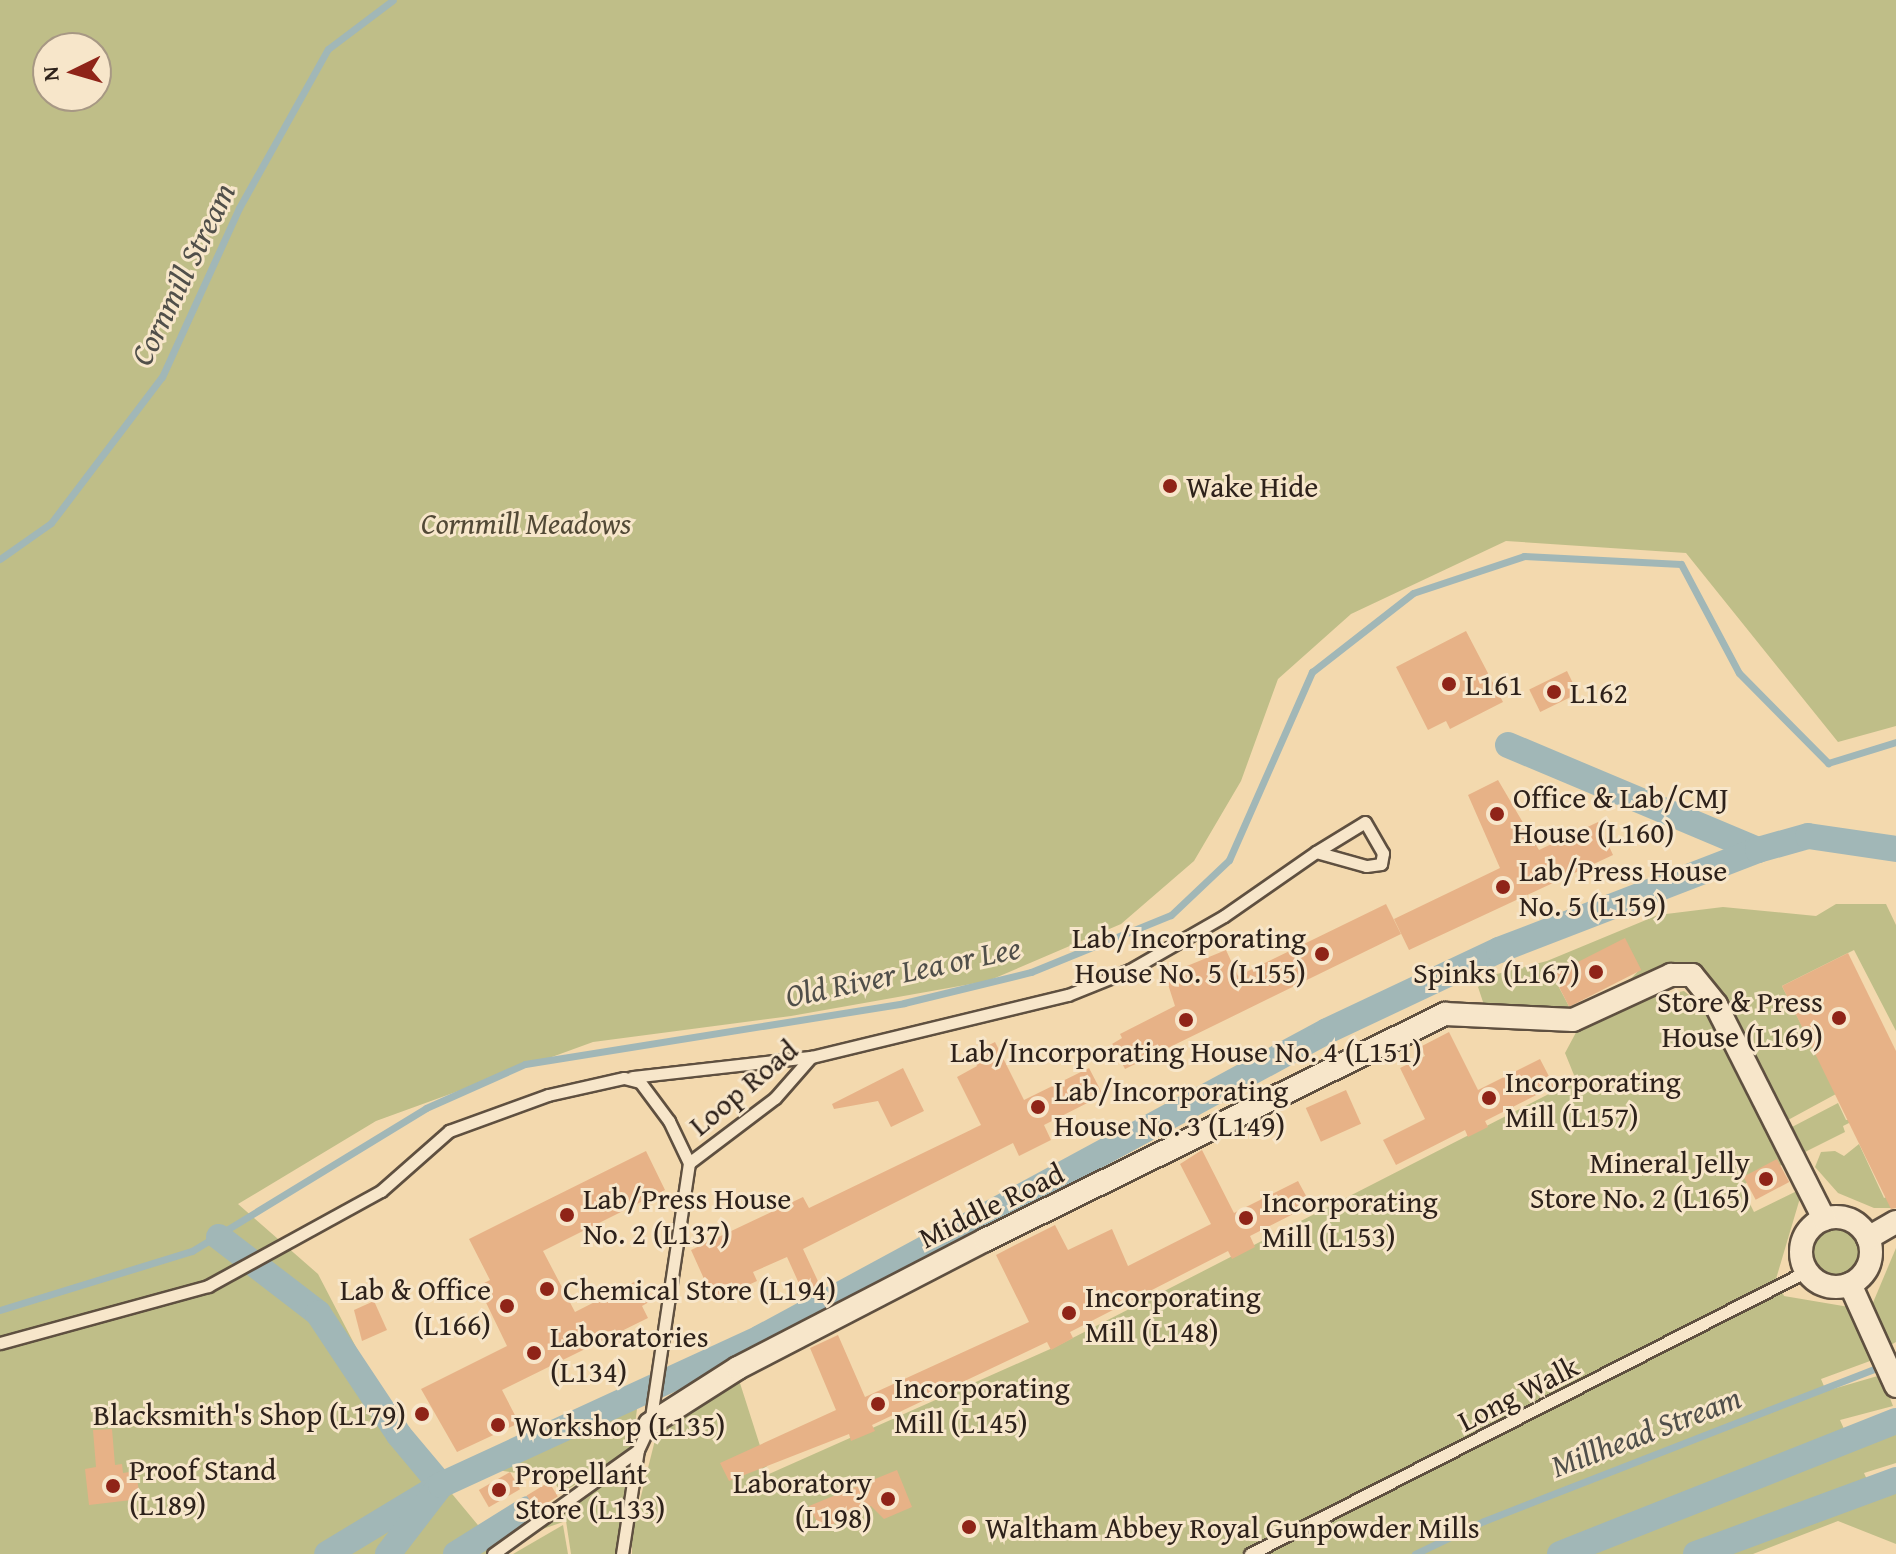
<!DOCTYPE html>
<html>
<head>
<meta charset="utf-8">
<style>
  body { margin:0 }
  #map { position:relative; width:1896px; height:1554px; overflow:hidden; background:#f3d9ae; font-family:"Gentium Book Plus",serif }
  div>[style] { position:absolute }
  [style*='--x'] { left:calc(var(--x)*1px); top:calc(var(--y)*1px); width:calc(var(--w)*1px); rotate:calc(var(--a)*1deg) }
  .green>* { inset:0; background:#bfbe88 }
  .round { border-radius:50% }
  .stream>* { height:7px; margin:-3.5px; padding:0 3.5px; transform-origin:3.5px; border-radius:3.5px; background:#a1b7b7 }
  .canal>* { height:26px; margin:-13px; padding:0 13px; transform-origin:13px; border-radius:13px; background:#a1b7b7 }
  .building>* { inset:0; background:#e7b287; transform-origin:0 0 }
  .roads { filter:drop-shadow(2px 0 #5f5040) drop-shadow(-2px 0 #5f5040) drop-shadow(0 2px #5f5040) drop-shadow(0 -2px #5f5040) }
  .service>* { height:11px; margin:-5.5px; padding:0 5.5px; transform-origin:5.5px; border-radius:5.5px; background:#f7e6ca }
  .minor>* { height:22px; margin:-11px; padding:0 11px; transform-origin:11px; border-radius:11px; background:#f7e6ca }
  .minor>.ring { margin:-11px; padding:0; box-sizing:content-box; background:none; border:22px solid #f7e6ca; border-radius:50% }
  .dots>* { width:22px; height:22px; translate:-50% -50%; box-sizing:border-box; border:4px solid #f7e6ca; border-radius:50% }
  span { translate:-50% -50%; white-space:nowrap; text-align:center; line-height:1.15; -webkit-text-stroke:6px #f7e6ca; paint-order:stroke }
  .poi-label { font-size:30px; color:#2e221b }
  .left { translate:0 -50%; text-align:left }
  .right { translate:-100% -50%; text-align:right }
  .park-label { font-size:30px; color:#524936; font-style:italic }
  .street-label { font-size:30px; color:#2e221b }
  .water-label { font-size:32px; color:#504f4a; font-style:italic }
  .north { position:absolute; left:32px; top:32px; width:80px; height:80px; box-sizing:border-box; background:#f7e6ca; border:2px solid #a79884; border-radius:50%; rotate:265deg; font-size:22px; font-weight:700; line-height:32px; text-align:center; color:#2e221b }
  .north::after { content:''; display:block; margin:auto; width:28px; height:36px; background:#8f2418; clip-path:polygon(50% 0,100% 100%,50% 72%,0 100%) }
</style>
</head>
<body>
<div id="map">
  <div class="green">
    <div style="clip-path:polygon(evenodd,0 0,1896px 0,1896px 726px,1838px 742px,1686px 553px,1506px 541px,1351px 614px,1278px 679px,1241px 781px,1194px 861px,1121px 924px,988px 981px,791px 1016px,593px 1042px,376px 1121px,238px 1204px,318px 1274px,399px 1430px,502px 1554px,0 1554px,0 0,48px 48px,96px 48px,96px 96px,48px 96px,48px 48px)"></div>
    <div style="clip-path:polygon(1836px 904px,1886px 904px,1896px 925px,1896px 1031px,1854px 950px,1782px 986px,1836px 1094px,1788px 1120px,1708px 980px,1627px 983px,1640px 969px,1552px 974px,1573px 1014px,1485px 1008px,1478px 987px,1493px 975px,1547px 961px,1658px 915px,1723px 907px,1816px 916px)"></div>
    <div style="clip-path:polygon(1684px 991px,1711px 1013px,1785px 1163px,1741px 1186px,1754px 1212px,1803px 1188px,1776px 1279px,1784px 1296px,1849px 1307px,1873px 1352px,1870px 1361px,1821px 1379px,1826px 1391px,1881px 1375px,1893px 1406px,1840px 1420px,1852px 1447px,1896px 1433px,1896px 1463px,1864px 1473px,1874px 1495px,1896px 1486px,1896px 1544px,1838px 1521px,1753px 1554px,632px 1554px,632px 1532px,657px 1432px,739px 1380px,769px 1474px,1057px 1346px,1576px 1080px,1565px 1053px,1580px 1025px,1635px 1001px)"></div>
    <div style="clip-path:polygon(1838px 1103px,1846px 1120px,1857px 1119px,1843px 1126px,1845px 1132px,1805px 1152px,1792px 1127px)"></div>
    <div style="clip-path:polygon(1859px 1144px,1884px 1198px,1896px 1193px,1896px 1208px,1874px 1208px,1838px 1193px,1815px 1167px,1821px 1152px,1835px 1151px,1844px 1156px)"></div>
    <div class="round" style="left:1806px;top:1222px;width:60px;height:60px"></div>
    <div style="clip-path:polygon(1896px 1248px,1896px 1342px,1889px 1346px,1872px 1305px)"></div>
    <div style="clip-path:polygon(638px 1401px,632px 1449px,562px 1493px,551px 1478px,490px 1469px)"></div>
    <div style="clip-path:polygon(628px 1465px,617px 1554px,571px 1554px,566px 1521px,528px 1534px)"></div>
    <div style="clip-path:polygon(563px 1525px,568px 1554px,513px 1554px)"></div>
  </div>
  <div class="stream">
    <div style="--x:0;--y:559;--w:62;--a:-35.2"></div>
    <div style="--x:51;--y:523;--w:183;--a:-52.8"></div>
    <div style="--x:162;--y:377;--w:186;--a:-65.5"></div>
    <div style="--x:239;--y:208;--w:182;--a:-60.8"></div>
    <div style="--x:328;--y:49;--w:81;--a:-37"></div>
    <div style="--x:0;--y:1310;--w:201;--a:-17.1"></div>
    <div style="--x:192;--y:1251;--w:274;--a:-31.4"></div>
    <div style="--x:426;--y:1108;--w:108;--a:-24"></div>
    <div style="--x:525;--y:1064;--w:384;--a:-9.1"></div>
    <div style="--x:904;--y:1003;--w:131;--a:-13.7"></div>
    <div style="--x:1031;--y:972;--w:151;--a:-22.2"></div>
    <div style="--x:1171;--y:915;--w:80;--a:-43.5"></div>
    <div style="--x:1229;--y:860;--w:206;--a:-66.2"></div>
    <div style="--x:1312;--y:672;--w:128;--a:-38"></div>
    <div style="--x:1413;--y:593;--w:117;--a:-18.4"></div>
    <div style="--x:1524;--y:556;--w:157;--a:2.9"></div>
    <div style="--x:1681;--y:564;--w:123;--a:62"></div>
    <div style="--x:1739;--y:673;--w:127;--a:45.3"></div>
    <div style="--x:1828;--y:763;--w:71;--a:-17.2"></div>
    <div style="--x:1415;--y:1554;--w:76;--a:-25.6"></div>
    <div style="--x:1484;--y:1521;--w:429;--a:-21.3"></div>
  </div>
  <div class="canal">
    <div style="--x:1508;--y:745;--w:271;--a:22.8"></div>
    <div style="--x:219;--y:1237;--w:125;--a:37.5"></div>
    <div style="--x:318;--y:1313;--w:146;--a:56.4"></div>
    <div style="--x:399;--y:1435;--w:65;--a:50"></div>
    <div style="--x:441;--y:1485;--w:133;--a:148.8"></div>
    <div style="--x:388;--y:1554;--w:87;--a:-52.5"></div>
    <div style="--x:441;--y:1485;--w:351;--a:-24.7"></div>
    <div style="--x:760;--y:1338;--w:645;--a:-28.43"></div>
    <div style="--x:1327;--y:1031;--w:190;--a:-25.2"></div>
    <div style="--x:1499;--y:950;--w:278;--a:-21.1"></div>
    <div style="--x:1758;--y:850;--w:52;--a:-15.6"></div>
    <div style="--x:1808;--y:836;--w:89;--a:8.4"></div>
    <div style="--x:456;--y:1554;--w:85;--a:-32"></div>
    <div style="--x:1560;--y:1554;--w:361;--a:-21.6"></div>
    <div style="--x:1696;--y:1554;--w:213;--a:-20.3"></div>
  </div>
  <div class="building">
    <div style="clip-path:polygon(1466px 631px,1503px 702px,1450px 729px,1446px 721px,1428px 730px,1396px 667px)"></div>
    <div style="left:1567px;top:671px;width:25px;height:42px;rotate:64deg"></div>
    <div style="clip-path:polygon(1498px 780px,1539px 850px,1598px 822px,1613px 855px,1409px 950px,1394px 919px,1500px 868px,1468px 795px)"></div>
    <div style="clip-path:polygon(1386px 904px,1401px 934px,1125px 1069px,1112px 1044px,1122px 1038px,1120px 1034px,1175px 1006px,1165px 975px,1226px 950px,1238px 976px)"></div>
    <div style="left:1625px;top:938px;width:36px;height:81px;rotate:63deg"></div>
    <div style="clip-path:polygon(1848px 953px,1896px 1051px,1896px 1208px,1891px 1209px,1782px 986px)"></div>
    <div style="clip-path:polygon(1449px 1032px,1478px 1090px,1540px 1059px,1554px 1086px,1485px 1121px,1488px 1127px,1468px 1137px,1465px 1130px,1396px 1165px,1383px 1140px,1425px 1119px,1400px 1068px,1425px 1056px,1420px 1047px)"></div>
    <div style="clip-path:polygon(995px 1042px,1024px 1100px,1089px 1068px,1103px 1095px,1044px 1125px,1051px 1140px,1019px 1156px,1013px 1143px,803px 1249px,823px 1292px,806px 1299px,787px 1257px,753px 1272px,757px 1281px,714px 1301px,691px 1250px,803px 1197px,809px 1208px,981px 1125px,957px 1077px,977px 1066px,971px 1054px)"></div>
    <div style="clip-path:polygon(903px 1068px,924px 1111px,891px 1127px,878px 1101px,834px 1109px,832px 1104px)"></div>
    <div style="left:1346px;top:1090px;width:37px;height:44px;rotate:66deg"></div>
    <div style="clip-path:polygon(1202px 1150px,1234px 1213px,1298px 1181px,1311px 1205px,1250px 1236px,1255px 1247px,1232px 1259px,1228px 1251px,1070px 1332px,1073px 1338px,1051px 1350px,1047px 1342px,872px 1425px,875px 1431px,851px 1441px,849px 1434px,729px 1481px,720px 1463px,836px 1410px,810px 1348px,838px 1335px,865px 1397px,1029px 1322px,996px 1255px,1021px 1242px,1055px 1225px,1068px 1250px,1112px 1229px,1128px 1266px,1211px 1224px,1180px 1164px)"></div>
    <div style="clip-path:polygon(646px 1151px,665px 1190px,543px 1251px,575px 1312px,638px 1280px,649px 1302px,642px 1306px,648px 1318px,502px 1390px,519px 1423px,457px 1452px,421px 1389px,507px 1346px,478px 1286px,490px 1280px,469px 1239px)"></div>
    <div style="left:1777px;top:1159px;width:26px;height:38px;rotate:62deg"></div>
    <div style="clip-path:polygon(374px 1301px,387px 1330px,362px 1341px,354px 1310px)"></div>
    <div style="clip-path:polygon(112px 1429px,115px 1465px,122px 1464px,123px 1473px,136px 1471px,140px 1499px,89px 1505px,85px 1469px,96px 1467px,93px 1430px)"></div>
    <div style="clip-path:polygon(897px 1470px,912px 1507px,884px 1519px,871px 1506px,821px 1530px,809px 1506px)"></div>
    <div style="left:510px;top:1472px;width:20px;height:36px;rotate:60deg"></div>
    <div style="left:549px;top:1482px;width:17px;height:26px;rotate:59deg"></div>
  </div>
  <div class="roads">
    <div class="service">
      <div style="--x:632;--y:1077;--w:180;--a:-6.4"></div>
      <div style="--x:0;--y:1343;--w:216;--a:-15.3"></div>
      <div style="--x:208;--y:1286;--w:197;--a:-28.8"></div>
      <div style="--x:381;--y:1191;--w:91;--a:-41.4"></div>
      <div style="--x:449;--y:1131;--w:105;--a:-20"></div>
      <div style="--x:548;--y:1095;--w:78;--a:-12.6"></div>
      <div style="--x:624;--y:1078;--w:16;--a:14"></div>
      <div style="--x:640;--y:1082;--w:49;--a:53.4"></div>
      <div style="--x:669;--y:1121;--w:47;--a:64.5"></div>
      <div style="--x:493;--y:1554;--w:178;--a:-35.6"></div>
      <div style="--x:622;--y:1554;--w:105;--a:-81.3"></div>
      <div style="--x:638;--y:1450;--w:29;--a:-65"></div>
      <div style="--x:650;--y:1424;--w:264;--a:-81.5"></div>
      <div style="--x:689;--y:1163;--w:108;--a:-37.1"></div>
      <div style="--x:775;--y:1098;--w:55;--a:-48.7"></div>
      <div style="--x:811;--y:1057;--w:264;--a:-13.6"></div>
      <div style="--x:1068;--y:995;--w:67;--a:-22"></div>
      <div style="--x:1130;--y:970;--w:108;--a:-29.9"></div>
      <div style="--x:1224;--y:916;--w:112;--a:-34.8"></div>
      <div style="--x:1316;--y:852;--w:57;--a:-31.5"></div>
      <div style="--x:1365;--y:822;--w:36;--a:60"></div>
      <div style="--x:1383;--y:853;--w:11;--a:100"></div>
      <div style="--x:1381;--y:864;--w:15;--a:172"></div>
      <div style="--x:1366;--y:866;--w:52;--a:-164.4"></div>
      <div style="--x:1250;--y:1554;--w:625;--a:-26.93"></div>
    </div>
    <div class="minor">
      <div class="ring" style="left:1801px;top:1217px;width:48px;height:48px"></div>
      <div style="--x:1868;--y:1238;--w:32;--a:-30"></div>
      <div style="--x:1850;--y:1284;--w:112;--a:65.7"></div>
      <div style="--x:650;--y:1424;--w:104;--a:-32.5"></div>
      <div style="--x:738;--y:1368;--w:278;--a:-27.4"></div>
      <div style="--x:985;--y:1240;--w:513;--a:-26.17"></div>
      <div style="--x:1445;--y:1014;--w:128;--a:2.7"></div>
      <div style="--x:1573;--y:1020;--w:108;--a:-24.7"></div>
      <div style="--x:1671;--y:975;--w:21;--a:0"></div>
      <div style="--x:1692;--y:975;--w:38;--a:51"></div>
      <div style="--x:1716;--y:1005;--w:240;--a:63.2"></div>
    </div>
  </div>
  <div class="dots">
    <div style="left:1170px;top:486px;background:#8f2418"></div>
    <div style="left:1449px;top:684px;background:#8f2418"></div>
    <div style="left:1554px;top:692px;background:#8f2418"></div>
    <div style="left:1497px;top:814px;background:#8f2418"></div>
    <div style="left:1503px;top:887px;background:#8f2418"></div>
    <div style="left:1322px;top:954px;background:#8f2418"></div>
    <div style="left:1596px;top:972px;background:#8f2418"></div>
    <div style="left:1839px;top:1018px;background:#8f2418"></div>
    <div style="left:1186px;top:1020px;background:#8f2418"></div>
    <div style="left:1489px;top:1098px;background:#8f2418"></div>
    <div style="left:1038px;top:1107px;background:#8f2418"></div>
    <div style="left:1766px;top:1179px;background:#8f2418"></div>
    <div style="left:567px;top:1215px;background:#8f2418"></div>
    <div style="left:1246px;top:1218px;background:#8f2418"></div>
    <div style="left:547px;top:1289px;background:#8f2418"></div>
    <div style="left:507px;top:1306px;background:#8f2418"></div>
    <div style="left:1069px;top:1313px;background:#8f2418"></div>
    <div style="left:534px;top:1353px;background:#8f2418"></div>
    <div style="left:878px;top:1404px;background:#8f2418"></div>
    <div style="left:422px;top:1414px;background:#8f2418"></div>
    <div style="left:498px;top:1425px;background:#8f2418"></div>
    <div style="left:113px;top:1486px;background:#8f2418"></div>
    <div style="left:499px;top:1490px;background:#8f2418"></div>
    <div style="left:888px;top:1499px;background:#8f2418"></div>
    <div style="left:969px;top:1527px;background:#8f2418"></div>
  </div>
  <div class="poi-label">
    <span class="left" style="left:1186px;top:486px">Wake Hide</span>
    <span class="left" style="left:1465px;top:684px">L161</span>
    <span class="left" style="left:1570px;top:692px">L162</span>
    <span class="left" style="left:1513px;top:814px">Office &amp; Lab/CMJ<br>House (L160)</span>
    <span class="left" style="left:1519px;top:887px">Lab/Press House<br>No. 5 (L159)</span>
    <span class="right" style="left:1306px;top:954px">Lab/Incorporating<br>House No. 5 (L155)</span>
    <span class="right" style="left:1580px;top:972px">Spinks (L167)</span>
    <span class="right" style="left:1823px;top:1018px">Store &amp; Press<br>House (L169)</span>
    <span style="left:1186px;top:1051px">Lab/Incorporating House No. 4 (L151)</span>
    <span class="left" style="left:1505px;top:1098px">Incorporating<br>Mill (L157)</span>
    <span class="left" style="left:1054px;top:1107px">Lab/Incorporating<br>House No. 3 (L149)</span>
    <span class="right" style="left:1750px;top:1179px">Mineral Jelly<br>Store No. 2 (L165)</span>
    <span class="left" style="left:583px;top:1215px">Lab/Press House<br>No. 2 (L137)</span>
    <span class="left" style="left:1262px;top:1218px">Incorporating<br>Mill (L153)</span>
    <span class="right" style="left:491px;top:1306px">Lab &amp; Office<br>(L166)</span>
    <span class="left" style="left:563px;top:1289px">Chemical Store (L194)</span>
    <span class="left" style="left:1085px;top:1313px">Incorporating<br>Mill (L148)</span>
    <span class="left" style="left:550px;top:1353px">Laboratories<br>(L134)</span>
    <span class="left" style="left:894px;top:1404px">Incorporating<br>Mill (L145)</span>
    <span class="right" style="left:406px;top:1414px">Blacksmith's Shop (L179)</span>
    <span class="left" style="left:514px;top:1425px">Workshop (L135)</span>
    <span class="left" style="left:129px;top:1486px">Proof Stand<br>(L189)</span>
    <span class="left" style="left:515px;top:1490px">Propellant<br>Store (L133)</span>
    <span class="right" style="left:872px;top:1499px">Laboratory<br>(L198)</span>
    <span class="left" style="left:985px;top:1527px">Waltham Abbey Royal Gunpowder Mills</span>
  </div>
  <div class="park-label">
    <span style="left:526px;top:523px">Cornmill Meadows</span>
  </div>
  <div class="street-label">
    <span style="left:743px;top:1087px;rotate:-40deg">Loop Road</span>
    <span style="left:991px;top:1205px;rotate:-26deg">Middle Road</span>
    <span style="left:1518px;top:1393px;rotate:-27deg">Long Walk</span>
  </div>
  <div class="water-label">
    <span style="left:183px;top:274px;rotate:-64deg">Cornmill Stream</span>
    <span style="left:903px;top:972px;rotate:-12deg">Old River Lea or Lee</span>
    <span style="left:1646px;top:1432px;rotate:-21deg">Millhead Stream</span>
  </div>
  <div class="north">N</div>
</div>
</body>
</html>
